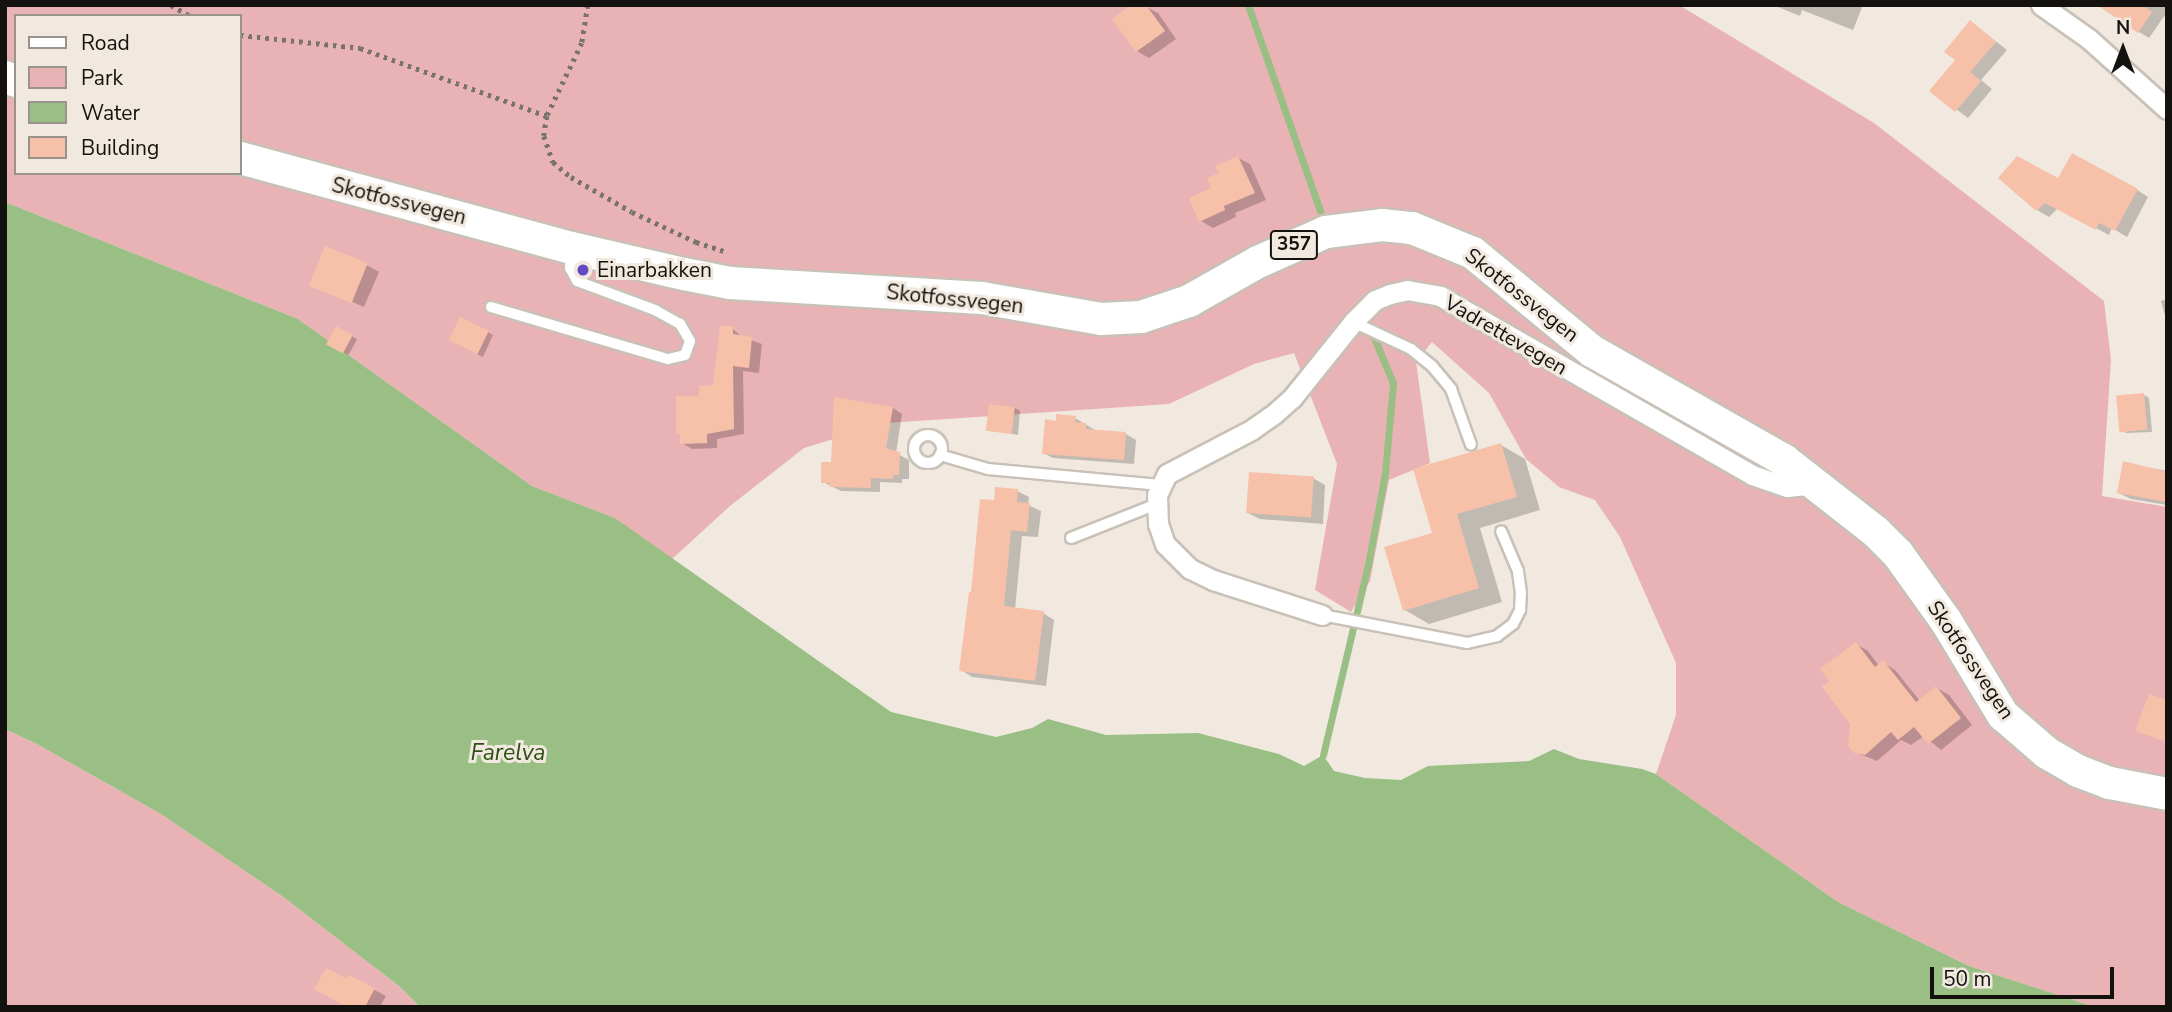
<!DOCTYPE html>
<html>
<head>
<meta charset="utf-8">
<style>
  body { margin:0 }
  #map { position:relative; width:2172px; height:1012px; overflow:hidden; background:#f1e9df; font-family:"Nunito Sans",sans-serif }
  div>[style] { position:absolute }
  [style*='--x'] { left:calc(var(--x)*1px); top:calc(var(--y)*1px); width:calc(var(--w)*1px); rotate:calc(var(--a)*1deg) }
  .green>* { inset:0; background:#e9b2b4 }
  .water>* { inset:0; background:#9abf85 }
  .shadow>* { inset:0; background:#0003; transform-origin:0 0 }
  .stream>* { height:7px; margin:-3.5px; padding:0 3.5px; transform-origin:3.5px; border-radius:3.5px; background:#9abf85 }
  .building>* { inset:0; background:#f7c1a9; transform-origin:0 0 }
  .path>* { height:4.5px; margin-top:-2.25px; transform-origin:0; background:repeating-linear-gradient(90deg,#78736c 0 3.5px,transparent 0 8.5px) }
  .roads { filter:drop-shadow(2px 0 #c9c1b7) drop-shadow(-2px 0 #c9c1b7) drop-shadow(0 2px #c9c1b7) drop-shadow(0 -2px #c9c1b7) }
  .lane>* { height:10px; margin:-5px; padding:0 5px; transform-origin:5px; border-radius:5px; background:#fff }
  .lane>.ring { margin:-5px; padding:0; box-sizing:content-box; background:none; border:10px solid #fff; border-radius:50% }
  .street>* { height:19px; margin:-9.5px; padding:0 9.5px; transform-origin:9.5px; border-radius:9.5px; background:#fff }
  .primary>* { height:32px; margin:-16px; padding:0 16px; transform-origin:16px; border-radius:16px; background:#fff }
  .dots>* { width:19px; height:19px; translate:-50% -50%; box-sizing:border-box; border:4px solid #f1e9df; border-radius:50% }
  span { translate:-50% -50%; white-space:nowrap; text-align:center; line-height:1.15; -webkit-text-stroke:6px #f1e9df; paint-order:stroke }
  .shield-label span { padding:2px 5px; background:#f1e9df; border:2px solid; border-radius:5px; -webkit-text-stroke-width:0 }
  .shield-label { font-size:19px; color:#14120e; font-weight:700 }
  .street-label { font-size:21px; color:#14120e }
  .poi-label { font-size:21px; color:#14120e }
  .left { translate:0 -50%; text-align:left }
  .water-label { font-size:23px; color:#2d4f14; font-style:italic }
  .frame { position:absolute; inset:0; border:7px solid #14120e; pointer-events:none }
  .legend { position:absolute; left:14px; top:14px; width:228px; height:161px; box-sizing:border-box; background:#f1e9df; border:2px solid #99938b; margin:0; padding:9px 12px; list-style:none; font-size:21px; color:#14120e }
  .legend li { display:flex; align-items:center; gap:14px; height:35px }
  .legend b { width:35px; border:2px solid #99938b }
  .north { position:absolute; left:2088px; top:14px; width:70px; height:70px; -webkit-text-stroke:5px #f1e9df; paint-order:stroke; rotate:0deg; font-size:19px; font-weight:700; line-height:28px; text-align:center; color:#14120e }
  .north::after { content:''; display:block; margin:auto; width:24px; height:32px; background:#14120e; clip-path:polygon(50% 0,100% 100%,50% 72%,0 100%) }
  .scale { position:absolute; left:1930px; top:967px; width:184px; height:32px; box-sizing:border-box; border:4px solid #14120e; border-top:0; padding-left:9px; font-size:21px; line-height:24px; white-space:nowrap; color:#14120e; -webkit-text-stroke:5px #f1e9df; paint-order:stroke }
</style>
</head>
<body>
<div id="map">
  <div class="green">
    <div style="clip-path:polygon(evenodd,5px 5px,1679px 5px,1874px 123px,2104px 301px,2111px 360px,2102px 496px,2167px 507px,2167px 1007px,2095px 1007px,1969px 966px,1838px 902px,1656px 774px,1676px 715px,1676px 663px,1620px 537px,1595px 500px,1559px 487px,1526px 459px,1489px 393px,1432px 342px,1416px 362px,1430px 463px,1389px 480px,1370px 581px,1351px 612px,1315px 590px,1337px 464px,1294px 353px,1254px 364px,1169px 404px,886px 423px,804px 448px,730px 506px,671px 560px,615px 518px,532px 486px,298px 319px,5px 202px,5px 5px,16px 16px,240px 16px,240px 173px,16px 173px,16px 16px)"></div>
    <div style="clip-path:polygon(5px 729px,37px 744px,161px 814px,282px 896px,399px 986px,420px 1007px,5px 1007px)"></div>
  </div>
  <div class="water">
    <div style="clip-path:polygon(5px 202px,298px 319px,532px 486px,615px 518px,891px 712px,996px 737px,1032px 728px,1048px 719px,1106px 735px,1198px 733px,1279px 754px,1304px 766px,1323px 755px,1334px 771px,1365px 778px,1401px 780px,1428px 766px,1529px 761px,1554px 749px,1579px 759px,1642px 769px,1656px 774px,1838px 902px,1969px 966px,2095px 1007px,420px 1007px,399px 986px,282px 896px,161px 814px,37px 744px,5px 729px)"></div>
  </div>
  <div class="shadow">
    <div style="clip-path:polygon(1773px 5px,1863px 5px,1853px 30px,1802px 10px,1800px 16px)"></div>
    <div style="clip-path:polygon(2122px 5px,2167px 5px,2167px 12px,2149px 38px,2139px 32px)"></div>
    <div style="clip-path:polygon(1146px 7px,1158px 13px,1176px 39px,1149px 58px,1137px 51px)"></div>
    <div style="clip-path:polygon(1971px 22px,2007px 50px,1981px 80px,1992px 89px,1968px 118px,1932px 91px,1957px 60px)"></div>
    <div style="clip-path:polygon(1238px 158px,1250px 164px,1266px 200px,1235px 213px,1236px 217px,1213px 228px,1201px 221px,1221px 174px)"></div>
    <div style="clip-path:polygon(2058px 180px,2137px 190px,2148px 197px,2127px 237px,2112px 228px,2109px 235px,2058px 208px,2049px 217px,2037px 210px)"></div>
    <div style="clip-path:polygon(367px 265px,379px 272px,364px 307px,312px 285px)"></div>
    <div style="clip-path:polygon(2167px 299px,2167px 323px,2161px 301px)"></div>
    <div style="left:337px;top:328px;width:23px;height:18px;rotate:29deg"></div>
    <div style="clip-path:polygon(732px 328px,742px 337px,762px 344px,759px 373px,743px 371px,744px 434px,717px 439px,717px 448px,692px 449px,682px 443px,681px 435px,678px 433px,701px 398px,715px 387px)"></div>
    <div style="clip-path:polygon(488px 332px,493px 335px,483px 357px,456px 344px)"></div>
    <div style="clip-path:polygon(2144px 395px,2149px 398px,2152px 432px,2126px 433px,2120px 430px)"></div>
    <div style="clip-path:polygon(836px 399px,893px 408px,902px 414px,896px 453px,909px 460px,909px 479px,902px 479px,902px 483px,880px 482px,880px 492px,841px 491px,823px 482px,832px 464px)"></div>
    <div style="clip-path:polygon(1015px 408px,1020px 411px,1018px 435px,989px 430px)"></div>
    <div style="clip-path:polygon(1075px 418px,1095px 430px,1126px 434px,1136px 440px,1134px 464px,1053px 458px,1044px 453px)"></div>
    <div style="clip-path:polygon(1501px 445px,1525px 459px,1540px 510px,1480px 528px,1502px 602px,1429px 624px,1405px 610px,1434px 534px)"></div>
    <div style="clip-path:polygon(2124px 463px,2167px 471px,2167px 505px,2131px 499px,2119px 493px)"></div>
    <div style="clip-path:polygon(1313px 478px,1325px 485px,1323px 524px,1260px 519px,1248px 513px)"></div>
    <div style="clip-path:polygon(1017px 491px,1029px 497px,1028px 505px,1041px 511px,1038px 537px,1022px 536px,1015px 610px,1043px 613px,1054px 620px,1046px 686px,972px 677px,961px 670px,973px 594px,996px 502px)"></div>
    <div style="clip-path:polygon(1856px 644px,1868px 651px,1879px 666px,1883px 663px,1895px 670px,1920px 701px,1937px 688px,1949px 695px,1972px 725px,1941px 750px,1924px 736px,1911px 745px,1901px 740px,1877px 761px,1855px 752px,1852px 723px,1832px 682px)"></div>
    <div style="clip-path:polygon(350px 977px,386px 996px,380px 1007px,349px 1007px)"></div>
  </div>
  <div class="stream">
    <div style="--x:1248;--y:5;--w:218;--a:70.7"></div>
    <div style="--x:1323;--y:755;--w:195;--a:-76.7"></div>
    <div style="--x:1368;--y:565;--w:94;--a:-79.5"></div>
    <div style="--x:1385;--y:473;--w:90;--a:-84.9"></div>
    <div style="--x:1393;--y:383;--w:54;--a:-112.8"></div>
  </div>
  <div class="building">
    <div style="clip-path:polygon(1131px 5px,1146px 5px,1165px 31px,1136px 52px,1112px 19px)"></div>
    <div style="clip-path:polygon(2097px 5px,2142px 5px,2152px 12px,2138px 33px)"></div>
    <div style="clip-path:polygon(1970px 20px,1996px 42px,1970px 72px,1981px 81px,1955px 112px,1929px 91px,1955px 60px,1944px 52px)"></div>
    <div style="clip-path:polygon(2072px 153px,2138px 189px,2115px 231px,2099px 223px,2096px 230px,2045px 203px,2036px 211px,1998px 178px,2017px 156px,2058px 178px)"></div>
    <div style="clip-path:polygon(1238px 156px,1255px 193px,1224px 206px,1225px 210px,1199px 222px,1189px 198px,1211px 188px,1207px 178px,1219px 173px,1215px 166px)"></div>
    <div style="left:325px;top:246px;width:46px;height:43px;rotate:22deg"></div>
    <div style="left:460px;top:317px;width:32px;height:26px;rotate:26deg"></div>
    <div style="left:336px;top:326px;width:19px;height:21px;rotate:28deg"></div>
    <div style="clip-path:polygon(720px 326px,733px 326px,733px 334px,752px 337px,749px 368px,733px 366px,734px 429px,707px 434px,707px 443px,680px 444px,680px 434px,676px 434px,676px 396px,699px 396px,699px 386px,713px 385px)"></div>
    <div style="left:2144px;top:393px;width:37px;height:28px;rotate:85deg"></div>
    <div style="clip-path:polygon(834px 397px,893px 407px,886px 448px,900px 452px,899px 475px,893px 475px,893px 479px,871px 478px,871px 488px,830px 487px,830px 483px,821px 483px,821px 462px,831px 462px)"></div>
    <div style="left:989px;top:404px;width:26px;height:27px;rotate:7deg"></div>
    <div style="clip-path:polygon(1056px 414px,1076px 416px,1075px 422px,1086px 423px,1086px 429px,1126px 432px,1124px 460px,1042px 454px,1045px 419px,1056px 421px)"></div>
    <div style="clip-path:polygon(1501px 443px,1517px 497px,1457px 514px,1479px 588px,1403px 611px,1384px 547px,1432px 533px,1413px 469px)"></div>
    <div style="clip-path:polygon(2123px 461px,2167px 472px,2167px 502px,2117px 493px)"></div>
    <div style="left:1249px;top:472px;width:65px;height:41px;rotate:4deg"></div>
    <div style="clip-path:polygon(995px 487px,1018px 489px,1017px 502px,1030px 503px,1027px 532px,1011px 530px,1004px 606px,1044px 611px,1035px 681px,959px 671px,969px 592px,971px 592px,980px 499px,994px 500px)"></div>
    <div style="clip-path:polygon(1856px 642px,1875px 667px,1883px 660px,1916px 702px,1936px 686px,1961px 718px,1928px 744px,1914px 727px,1898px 740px,1891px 732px,1865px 755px,1854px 753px,1848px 746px,1850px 724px,1822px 687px,1829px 681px,1820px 669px)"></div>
    <div style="clip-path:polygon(2149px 694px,2167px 700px,2167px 742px,2135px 731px)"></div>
    <div style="clip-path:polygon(326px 968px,347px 979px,349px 975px,375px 988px,365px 1007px,347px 1007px,314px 989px)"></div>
  </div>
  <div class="path">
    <div style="--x:171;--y:5;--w:22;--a:30"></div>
    <div style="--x:588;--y:5;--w:38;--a:99"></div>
    <div style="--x:582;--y:43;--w:81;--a:115.6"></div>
    <div style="--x:547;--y:116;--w:20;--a:99"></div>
    <div style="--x:544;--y:136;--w:28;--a:71"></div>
    <div style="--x:553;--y:162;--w:23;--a:40"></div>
    <div style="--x:571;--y:177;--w:70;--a:29.8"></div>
    <div style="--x:632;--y:212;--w:71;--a:25.1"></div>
    <div style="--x:696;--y:242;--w:29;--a:18"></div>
    <div style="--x:240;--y:35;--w:121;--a:6.2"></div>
    <div style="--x:360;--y:48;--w:199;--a:20"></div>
  </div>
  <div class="roads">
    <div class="lane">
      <div style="--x:491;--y:307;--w:184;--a:16.4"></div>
      <div style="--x:668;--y:359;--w:17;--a:-13"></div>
      <div style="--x:685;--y:355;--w:15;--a:-70"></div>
      <div style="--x:690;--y:341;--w:20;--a:-120"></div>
      <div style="--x:680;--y:324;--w:29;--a:-151"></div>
      <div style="--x:655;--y:310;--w:83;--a:-159.6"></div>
      <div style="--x:577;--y:281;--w:15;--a:-118"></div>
      <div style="--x:570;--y:268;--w:16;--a:-86"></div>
      <div style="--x:1353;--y:322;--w:64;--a:25"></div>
      <div style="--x:1411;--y:349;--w:27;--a:39"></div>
      <div style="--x:1432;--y:366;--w:30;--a:50"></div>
      <div style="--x:1451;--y:389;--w:59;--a:70.3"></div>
      <div class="ring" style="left:914px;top:435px;width:18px;height:18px"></div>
      <div style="--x:940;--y:455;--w:50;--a:16.3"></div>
      <div style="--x:988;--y:469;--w:173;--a:5.3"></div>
      <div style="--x:1071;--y:538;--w:92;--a:-21.6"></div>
      <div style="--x:1322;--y:615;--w:148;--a:10.9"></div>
      <div style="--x:1467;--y:643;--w:31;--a:-13"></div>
      <div style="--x:1497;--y:636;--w:20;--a:-37"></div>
      <div style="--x:1513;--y:624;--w:16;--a:-63"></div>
      <div style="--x:1520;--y:610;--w:17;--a:-87"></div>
      <div style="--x:1521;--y:593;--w:22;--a:-98"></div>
      <div style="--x:1518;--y:571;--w:43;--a:-113"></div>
    </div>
    <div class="street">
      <div style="--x:2041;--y:5;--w:59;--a:35.3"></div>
      <div style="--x:2089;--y:39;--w:105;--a:41.9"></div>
      <div style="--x:1322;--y:615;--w:114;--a:-162.2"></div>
      <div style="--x:1213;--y:580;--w:25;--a:-154"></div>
      <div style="--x:1190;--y:569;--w:35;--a:-135"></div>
      <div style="--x:1165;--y:544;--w:21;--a:-109"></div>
      <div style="--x:1158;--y:524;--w:29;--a:-92"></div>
      <div style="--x:1157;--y:495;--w:23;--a:-65"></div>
      <div style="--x:1167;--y:474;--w:95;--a:-27.6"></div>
      <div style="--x:1251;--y:430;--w:28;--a:-35"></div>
      <div style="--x:1274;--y:414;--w:24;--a:-42"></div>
      <div style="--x:1292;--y:398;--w:97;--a:-51.2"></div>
      <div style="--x:1353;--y:322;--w:31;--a:-45"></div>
      <div style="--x:1375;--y:300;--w:16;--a:-22"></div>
      <div style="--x:1390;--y:294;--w:17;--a:-13"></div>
      <div style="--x:1407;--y:290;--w:34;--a:10"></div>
      <div style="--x:1440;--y:296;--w:360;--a:29.8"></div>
      <div style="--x:1752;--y:475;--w:37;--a:19"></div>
      <div style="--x:1787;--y:487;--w:28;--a:-6"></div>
    </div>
    <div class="primary">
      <div style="--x:5;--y:77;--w:12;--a:20"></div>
      <div style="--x:240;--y:158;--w:344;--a:15.2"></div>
      <div style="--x:572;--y:248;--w:115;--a:13.1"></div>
      <div style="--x:684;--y:274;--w:47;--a:11.1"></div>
      <div style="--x:730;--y:283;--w:252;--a:3.4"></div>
      <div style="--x:982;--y:298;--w:121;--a:10"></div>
      <div style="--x:1101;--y:319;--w:40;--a:-2.9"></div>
      <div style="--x:1141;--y:317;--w:51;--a:-18.4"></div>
      <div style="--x:1189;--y:301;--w:79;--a:-29.5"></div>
      <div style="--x:1258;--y:262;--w:74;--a:-23.8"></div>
      <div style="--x:1326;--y:232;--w:56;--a:-7.1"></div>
      <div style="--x:1382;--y:225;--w:30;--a:6"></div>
      <div style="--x:1412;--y:228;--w:66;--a:22.3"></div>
      <div style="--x:1473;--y:253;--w:154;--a:39.5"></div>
      <div style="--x:1592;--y:351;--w:221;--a:29.6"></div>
      <div style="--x:1784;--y:460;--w:117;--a:38"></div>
      <div style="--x:1876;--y:532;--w:31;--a:45"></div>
      <div style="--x:1898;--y:554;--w:82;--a:54.4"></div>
      <div style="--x:1946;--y:621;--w:110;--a:58.8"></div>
      <div style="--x:2003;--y:715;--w:58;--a:40.8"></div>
      <div style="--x:2047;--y:753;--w:36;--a:30"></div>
      <div style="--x:2078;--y:771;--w:34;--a:21"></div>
      <div style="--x:2110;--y:783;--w:58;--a:10.9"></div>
    </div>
  </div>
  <div class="dots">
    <div style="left:583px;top:270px;background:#6349c2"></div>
  </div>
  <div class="shield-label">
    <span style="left:1294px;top:245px">357</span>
  </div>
  <div class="street-label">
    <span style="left:399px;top:201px;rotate:14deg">Skotfossvegen</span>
    <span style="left:1522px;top:295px;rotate:38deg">Skotfossvegen</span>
    <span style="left:955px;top:299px;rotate:6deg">Skotfossvegen</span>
    <span style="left:1506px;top:335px;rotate:30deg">Vadrettevegen</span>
    <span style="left:1971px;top:660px;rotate:56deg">Skotfossvegen</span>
  </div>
  <div class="poi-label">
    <span class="left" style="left:597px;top:270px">Einarbakken</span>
  </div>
  <div class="water-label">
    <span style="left:508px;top:753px">Farelva</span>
  </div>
  <div class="frame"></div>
  <ul class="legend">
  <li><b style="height:9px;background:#fff"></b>Road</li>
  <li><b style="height:19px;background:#e9b2b4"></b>Park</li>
  <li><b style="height:19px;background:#9abf85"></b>Water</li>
  <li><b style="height:19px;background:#f7c1a9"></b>Building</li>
  </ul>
  <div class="north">N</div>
  <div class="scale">50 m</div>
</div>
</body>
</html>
